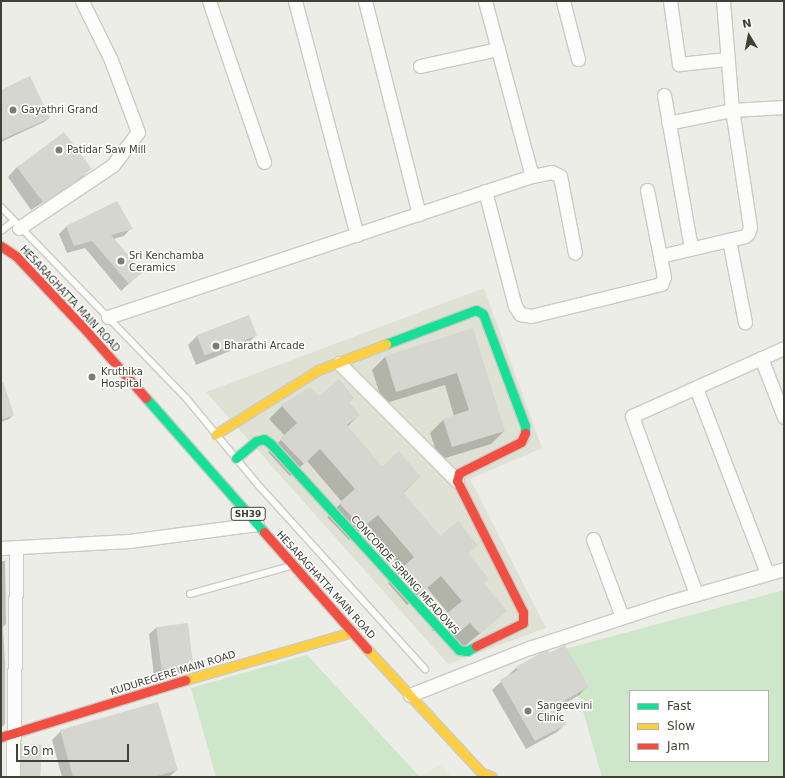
<!DOCTYPE html>
<html>
<head>
<meta charset="utf-8">
<style>
  body { margin:0 }
  #map { position:relative; width:785px; height:778px; overflow:hidden; background:#ecede7; font-family:"DejaVu Sans",sans-serif }
  div>[style] { position:absolute }
  [style*='--x'] { left:calc(var(--x)*1px); top:calc(var(--y)*1px); width:calc(var(--w)*1px); rotate:calc(var(--a)*1deg) }
  .residential>* { inset:0; background:#dfe1d5 }
  .education>* { inset:0; background:#e7eada }
  .green>* { inset:0; background:#cee6c9 }
  .shadow>* { inset:0; background:#0003 }
  .building>* { inset:0; background:#d5d6d0; transform-origin:0 0 }
  .roads { filter:drop-shadow(1px 0 #cacbc5) drop-shadow(-1px 0 #cacbc5) drop-shadow(0 1px #cacbc5) drop-shadow(0 -1px #cacbc5) }
  .lane>* { height:6px; margin:-3px; padding:0 3px; transform-origin:3px; border-radius:3px; background:#fcfcfb }
  .street>* { height:13px; margin:-6.5px; padding:0 6.5px; transform-origin:6.5px; border-radius:6.5px; background:#fcfcfb }
  .fast>* { height:9px; margin:-4.5px; padding:0 4.5px; transform-origin:4.5px; border-radius:4.5px; background:#16e098 }
  .slow>* { height:9px; margin:-4.5px; padding:0 4.5px; transform-origin:4.5px; border-radius:4.5px; background:#ffcf43 }
  .jam>* { height:9px; margin:-4.5px; padding:0 4.5px; transform-origin:4.5px; border-radius:4.5px; background:#f24e42 }
  .dots>* { width:11px; height:11px; translate:-50% -50%; box-sizing:border-box; border:2px solid #fff; border-radius:50% }
  span { translate:-50% -50%; white-space:nowrap; text-align:center; line-height:1.15; -webkit-text-stroke:3px #fff; paint-order:stroke }
  .shield-label span { padding:1px 3px; background:#fff; border:1px solid; border-radius:3px; -webkit-text-stroke-width:0 }
  .shield-label { font-size:9px; color:#404135; font-weight:700 }
  .poi-label { font-size:10px; color:#404135 }
  .left { translate:0 -50%; text-align:left }
  .street-label { font-size:10px; color:#404135 }
  .frame { position:absolute; inset:0; border:2px solid #404135; pointer-events:none }
  .legend { position:absolute; left:629px; top:690px; width:140px; height:72px; box-sizing:border-box; background:#fff; border:1px solid #b3b3ae; margin:0; padding:5px 7px; list-style:none; font-size:12px; color:#404135 }
  .legend li { display:flex; align-items:center; gap:8px; height:20px }
  .legend b { width:20px; border:1px solid #b3b3ae }
  .north { position:absolute; left:729px; top:16px; width:40px; height:40px; -webkit-text-stroke:3px #fff; paint-order:stroke; rotate:350deg; font-size:11px; font-weight:700; line-height:16px; text-align:center; color:#404135 }
  .north::after { content:''; display:block; margin:auto; width:14px; height:18px; background:#404135; clip-path:polygon(50% 0,100% 100%,50% 72%,0 100%) }
  .scale { position:absolute; left:16px; top:744px; width:113px; height:18px; box-sizing:border-box; border:2px solid #404135; border-top:0; padding-left:5px; font-size:12px; line-height:14px; white-space:nowrap; color:#404135; -webkit-text-stroke:3px #fff; paint-order:stroke }
</style>
</head>
<body>
<div id="map">
  <div class="residential">
    <div style="clip-path:polygon(484px 288px,542px 448px,470px 479px,546px 628px,448px 664px,206px 392px)"></div>
  </div>
  <div class="education">
    <div style="clip-path:polygon(442px 764px,451px 777px,417px 777px)"></div>
  </div>
  <div class="green">
    <div style="clip-path:polygon(evenodd,784px 590px,784px 776px,602px 777px,565px 649px,784px 590px,630px 691px,768px 691px,768px 761px,630px 761px,630px 691px)"></div>
    <div style="clip-path:polygon(307px 655px,419px 776px,216px 777px,191px 688px)"></div>
  </div>
  <div class="shadow">
    <div style="clip-path:polygon(1px 91px,49px 118px,44px 122px,1px 142px)"></div>
    <div style="clip-path:polygon(64px 134px,90px 169px,81px 178px,31px 210px,8px 177px,16px 168px)"></div>
    <div style="clip-path:polygon(67px 226px,131px 228px,124px 236px,113px 239px,142px 272px,121px 291px,85px 248px,67px 253px,59px 234px)"></div>
    <div style="clip-path:polygon(472px 330px,504px 431px,491px 444px,439px 460px,430px 433px,443px 420px,454px 416px,445px 385px,383px 404px,372px 370px,385px 357px)"></div>
    <div style="clip-path:polygon(256px 335px,247px 344px,196px 365px,188px 345px,197px 336px)"></div>
    <div style="clip-path:polygon(310px 388px,319px 398px,348px 403px,359px 415px,347px 427px,381px 467px,420px 477px,403px 493px,440px 537px,476px 545px,467px 554px,483px 583px,506px 611px,465px 646px,431px 630px,449px 614px,427px 588px,407px 605px,388px 583px,402px 569px,364px 527px,349px 540px,327px 517px,342px 502px,307px 461px,290px 476px,268px 452px,285px 436px,269px 419px,282px 406px)"></div>
    <div style="clip-path:polygon(1px 398px,13px 415px,9px 419px,1px 422px)"></div>
    <div style="clip-path:polygon(1px 561px,5px 561px,6px 624px,3px 627px,5px 663px,5px 724px,1px 728px)"></div>
    <div style="clip-path:polygon(187px 624px,192px 665px,185px 672px,154px 676px,149px 634px,156px 628px)"></div>
    <div style="clip-path:polygon(544px 652px,549px 654px,587px 687px,578px 696px,557px 708px,566px 723px,557px 732px,526px 749px,492px 690px,516px 668px)"></div>
    <div style="clip-path:polygon(61px 731px,177px 770px,169px 777px,62px 777px,52px 740px)"></div>
    <div style="clip-path:polygon(22px 745px,40px 777px,16px 777px,17px 749px)"></div>
  </div>
  <div class="building">
    <div style="clip-path:polygon(30px 76px,50px 118px,1px 140px,1px 90px)"></div>
    <div style="left:64px;top:132px;width:46px;height:59px;rotate:53deg"></div>
    <div style="clip-path:polygon(117px 201px,133px 229px,111px 235px,143px 272px,129px 284px,92px 241px,74px 246px,66px 226px)"></div>
    <div style="left:249px;top:315px;width:22px;height:56px;rotate:69deg"></div>
    <div style="clip-path:polygon(473px 328px,505px 431px,452px 447px,443px 419px,469px 410px,457px 373px,396px 392px,385px 356px)"></div>
    <div style="clip-path:polygon(339px 379px,354px 398px,350px 403px,360px 415px,347px 425px,382px 466px,399px 451px,421px 477px,403px 492px,440px 536px,458px 521px,476px 543px,478px 545px,468px 553px,489px 579px,484px 583px,507px 611px,482px 632px,479px 633px,470px 623px,458px 633px,443px 617px,462px 601px,441px 576px,421px 593px,400px 570px,414px 557px,378px 515px,362px 528px,339px 503px,355px 489px,320px 449px,304px 464px,280px 439px,297px 423px,281px 405px,310px 387px,319px 396px)"></div>
    <div style="clip-path:polygon(3px 382px,14px 415px,1px 420px,1px 383px)"></div>
    <div style="left:188px;top:623px;width:43px;height:32px;rotate:83deg"></div>
    <div style="clip-path:polygon(565px 645px,589px 687px,556px 705px,567px 724px,535px 741px,500px 680px,518px 670px,516px 667px,544px 651px,548px 650px,549px 653px)"></div>
    <div style="clip-path:polygon(158px 702px,178px 770px,154px 777px,73px 777px,60px 730px)"></div>
    <div style="left:21px;top:744px;width:21px;height:33px;rotate:3deg"></div>
  </div>
  <div class="roads">
    <div class="lane">
      <div style="--x:1;--y:207;--w:266;--a:45.9"></div>
      <div style="--x:186;--y:398;--w:116;--a:50.3"></div>
      <div style="--x:260;--y:487;--w:246;--a:47.8"></div>
      <div style="--x:1;--y:231;--w:16;--a:-38"></div>
      <div style="--x:190;--y:594;--w:104;--a:-15.6"></div>
    </div>
    <div class="street">
      <div style="--x:209;--y:1;--w:170;--a:71.1"></div>
      <div style="--x:295;--y:1;--w:242;--a:75.2"></div>
      <div style="--x:365;--y:1;--w:220;--a:75.8"></div>
      <div style="--x:485;--y:1;--w:181;--a:75"></div>
      <div style="--x:563;--y:1;--w:60;--a:75.5"></div>
      <div style="--x:670;--y:1;--w:64;--a:81.9"></div>
      <div style="--x:679;--y:64;--w:48;--a:-5.9"></div>
      <div style="--x:723;--y:1;--w:109;--a:85.3"></div>
      <div style="--x:732;--y:110;--w:52;--a:-3.3"></div>
      <div style="--x:420;--y:66;--w:80;--a:-12.3"></div>
      <div style="--x:664;--y:95;--w:155;--a:80"></div>
      <div style="--x:647;--y:190;--w:67;--a:78.9"></div>
      <div style="--x:485;--y:191;--w:119;--a:75.4"></div>
      <div style="--x:515;--y:306;--w:9;--a:58"></div>
      <div style="--x:520;--y:314;--w:11;--a:10"></div>
      <div style="--x:531;--y:316;--w:134;--a:-13.8"></div>
      <div style="--x:661;--y:284;--w:8;--a:-67"></div>
      <div style="--x:664;--y:277;--w:21;--a:-101"></div>
      <div style="--x:660;--y:256;--w:87;--a:-13.2"></div>
      <div style="--x:745;--y:236;--w:4;--a:-45"></div>
      <div style="--x:748;--y:233;--w:6;--a:-72"></div>
      <div style="--x:750;--y:227;--w:118;--a:-98.7"></div>
      <div style="--x:732;--y:110;--w:65;--a:168.5"></div>
      <div style="--x:19;--y:228;--w:113;--a:-33.8"></div>
      <div style="--x:113;--y:165;--w:41;--a:-52.9"></div>
      <div style="--x:138;--y:132;--w:77;--a:-110.6"></div>
      <div style="--x:111;--y:60;--w:66;--a:-116.2"></div>
      <div style="--x:729;--y:240;--w:84;--a:79"></div>
      <div style="--x:108;--y:317;--w:447;--a:-18.4"></div>
      <div style="--x:532;--y:176;--w:20;--a:-11"></div>
      <div style="--x:552;--y:172;--w:9;--a:27"></div>
      <div style="--x:560;--y:176;--w:78;--a:79"></div>
      <div style="--x:761;--y:358;--w:63;--a:68.7"></div>
      <div style="--x:339;--y:363;--w:167;--a:45"></div>
      <div style="--x:696;--y:388;--w:198;--a:69"></div>
      <div style="--x:593;--y:539;--w:83;--a:69.6"></div>
      <div style="--x:1;--y:548;--w:128;--a:-3.1"></div>
      <div style="--x:129;--y:541;--w:129;--a:-7.6"></div>
      <div style="--x:696;--y:594;--w:189;--a:-109.8"></div>
      <div style="--x:632;--y:416;--w:167;--a:-24.1"></div>
      <div style="--x:410;--y:695;--w:128;--a:-21.6"></div>
      <div style="--x:529;--y:648;--w:147;--a:-18.2"></div>
      <div style="--x:669;--y:602;--w:120;--a:-16"></div>
      <div style="--x:13;--y:777;--w:229;--a:-89.2"></div>
    </div>
    <div class="fast">
      <div style="--x:386;--y:344;--w:96;--a:-20.7"></div>
      <div style="--x:476;--y:310;--w:8;--a:30"></div>
      <div style="--x:483;--y:314;--w:120;--a:69.4"></div>
      <div style="--x:525;--y:426;--w:7;--a:90"></div>
      <div style="--x:146;--y:398;--w:179;--a:48.6"></div>
      <div style="--x:236;--y:458;--w:26;--a:-40"></div>
      <div style="--x:256;--y:441;--w:8;--a:-14"></div>
      <div style="--x:264;--y:439;--w:7;--a:34"></div>
      <div style="--x:270;--y:443;--w:280;--a:47.6"></div>
      <div style="--x:459;--y:650;--w:8;--a:7"></div>
      <div style="--x:467;--y:651;--w:10;--a:-29"></div>
    </div>
    <div class="slow">
      <div style="--x:216;--y:434;--w:120;--a:-32.1"></div>
      <div style="--x:318;--y:370;--w:73;--a:-20.9"></div>
      <div style="--x:367;--y:649;--w:168;--a:47.2"></div>
      <div style="--x:481;--y:772;--w:12;--a:24"></div>
      <div style="--x:185;--y:680;--w:174;--a:-16"></div>
    </div>
    <div class="jam">
      <div style="--x:1;--y:246;--w:18;--a:34"></div>
      <div style="--x:16;--y:256;--w:96;--a:46.7"></div>
      <div style="--x:82;--y:326;--w:96;--a:48.4"></div>
      <div style="--x:264;--y:532;--w:156;--a:48.6"></div>
      <div style="--x:476;--y:646;--w:52;--a:-26.1"></div>
      <div style="--x:523;--y:623;--w:11;--a:-90"></div>
      <div style="--x:523;--y:612;--w:147;--a:-116.7"></div>
      <div style="--x:457;--y:481;--w:8;--a:-76"></div>
      <div style="--x:459;--y:473;--w:69;--a:-26.6"></div>
      <div style="--x:521;--y:442;--w:10;--a:-66"></div>
      <div style="--x:1;--y:737;--w:193;--a:-17.2"></div>
    </div>
  </div>
  <div class="dots">
    <div style="left:13px;top:110px;background:#7c7d73"></div>
    <div style="left:59px;top:150px;background:#7c7d73"></div>
    <div style="left:121px;top:261px;background:#7c7d73"></div>
    <div style="left:216px;top:346px;background:#7c7d73"></div>
    <div style="left:92px;top:377px;background:#7c7d73"></div>
    <div style="left:528px;top:711px;background:#7c7d73"></div>
  </div>
  <div class="shield-label">
    <span style="left:248px;top:514px">SH39</span>
  </div>
  <div class="poi-label">
    <span class="left" style="left:21px;top:110px">Gayathri Grand</span>
    <span class="left" style="left:67px;top:150px">Patidar Saw Mill</span>
    <span class="left" style="left:129px;top:261px">Sri Kenchamba<br>Ceramics</span>
    <span class="left" style="left:224px;top:346px">Bharathi Arcade</span>
    <span class="left" style="left:101px;top:377px">Kruthika<br>Hospital</span>
    <span class="left" style="left:537px;top:711px">Sangeevini<br>Clinic</span>
  </div>
  <div class="street-label">
    <span style="left:70px;top:299px;rotate:47deg">HESARAGHATTA MAIN ROAD</span>
    <span style="left:405px;top:575px;rotate:48deg">CONCORDE SPRING MEADOWS</span>
    <span style="left:326px;top:585px;rotate:48deg">HESARAGHATTA MAIN ROAD</span>
    <span style="left:173px;top:673px;rotate:-17deg">KUDUREGERE MAIN ROAD</span>
  </div>
  <div class="frame"></div>
  <ul class="legend">
  <li><b style="height:5px;background:#16e098"></b>Fast</li>
  <li><b style="height:5px;background:#ffcf43"></b>Slow</li>
  <li><b style="height:5px;background:#f24e42"></b>Jam</li>
  </ul>
  <div class="north">N</div>
  <div class="scale">50 m</div>
</div>
</body>
</html>
